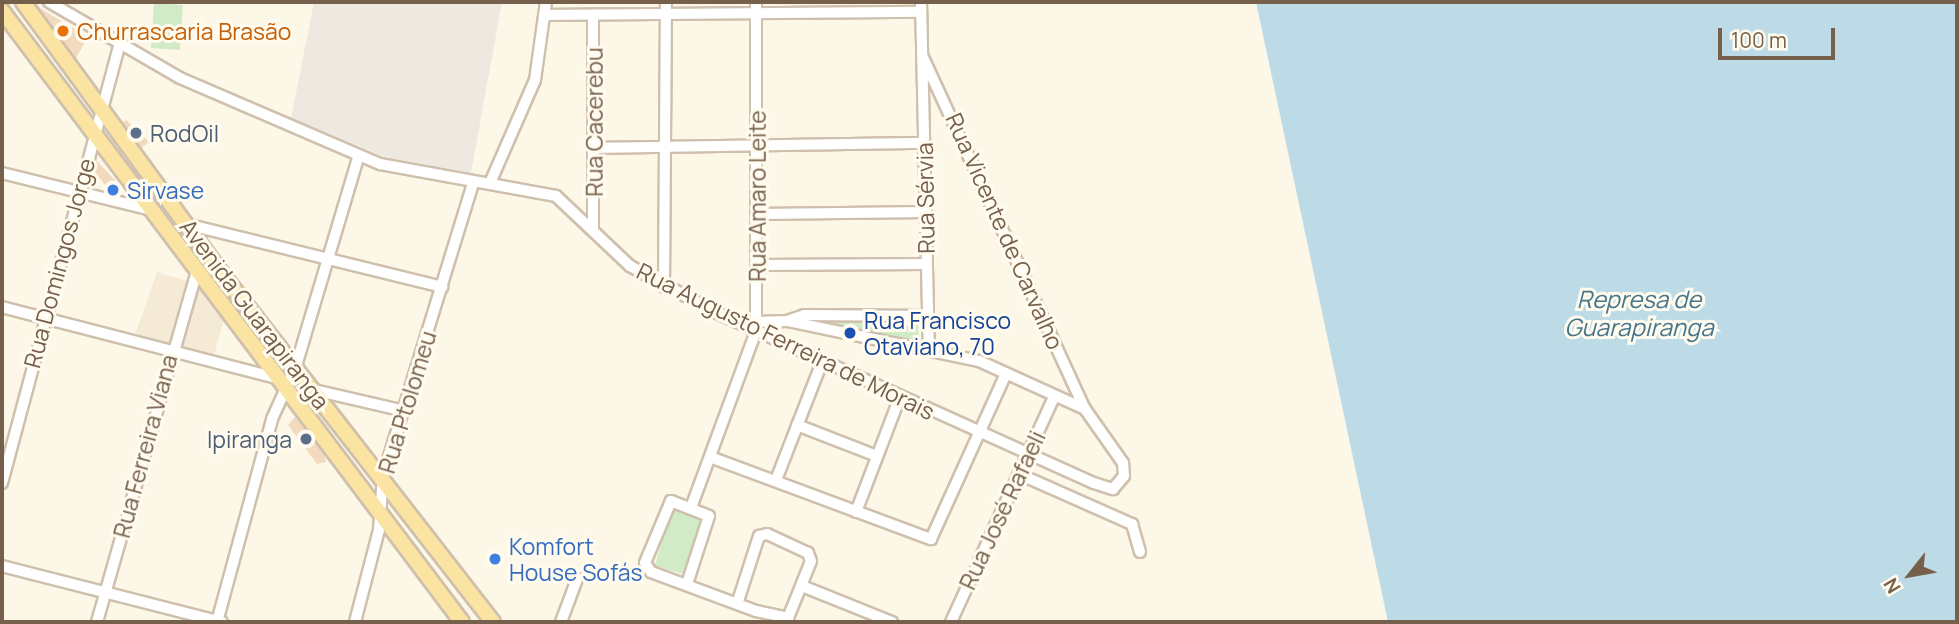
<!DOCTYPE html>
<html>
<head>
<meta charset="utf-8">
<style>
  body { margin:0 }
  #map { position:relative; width:1959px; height:624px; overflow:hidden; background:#fdf7e8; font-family:Manrope,sans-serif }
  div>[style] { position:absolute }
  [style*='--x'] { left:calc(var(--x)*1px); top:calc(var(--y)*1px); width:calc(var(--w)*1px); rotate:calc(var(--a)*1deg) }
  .residential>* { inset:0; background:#f4ead6 }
  .industrial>* { inset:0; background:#ede9e1 }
  .green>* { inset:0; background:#d0ebc6; transform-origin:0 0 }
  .water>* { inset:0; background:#bcdbe7 }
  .building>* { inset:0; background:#f2dabf }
  .roads { filter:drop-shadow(2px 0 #cfc0ad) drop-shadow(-2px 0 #cfc0ad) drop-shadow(0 2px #cfc0ad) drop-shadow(0 -2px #cfc0ad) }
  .minor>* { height:10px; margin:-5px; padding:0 5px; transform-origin:5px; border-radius:5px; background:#fff }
  .major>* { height:14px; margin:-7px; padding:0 7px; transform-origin:7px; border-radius:7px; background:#fbe4a1 }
  .dots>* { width:19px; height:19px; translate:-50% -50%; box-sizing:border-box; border:4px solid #fffbef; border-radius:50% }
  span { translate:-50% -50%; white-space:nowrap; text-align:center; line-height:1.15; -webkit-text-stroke:6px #fffbef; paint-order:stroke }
  .food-label { font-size:23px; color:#c56008 }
  .left { translate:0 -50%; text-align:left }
  .street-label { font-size:23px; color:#77604b }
  .service-label { font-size:23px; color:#4e5e75 }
  .right { translate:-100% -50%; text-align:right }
  .shop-label { font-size:23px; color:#366cbe }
  .transit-label { font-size:23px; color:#164399 }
  .water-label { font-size:24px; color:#45768b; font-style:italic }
  .frame { position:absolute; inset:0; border:4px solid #77604b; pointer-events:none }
  .north { position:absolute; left:1875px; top:540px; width:70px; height:70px; -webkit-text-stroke:5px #fffbef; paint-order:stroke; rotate:239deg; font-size:19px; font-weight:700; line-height:28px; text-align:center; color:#77604b }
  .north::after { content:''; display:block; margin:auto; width:24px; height:32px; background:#77604b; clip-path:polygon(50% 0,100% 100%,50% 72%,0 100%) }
  .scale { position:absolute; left:1718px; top:28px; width:117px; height:32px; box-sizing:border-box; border:4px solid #77604b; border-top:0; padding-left:9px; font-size:21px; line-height:24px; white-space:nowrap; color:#77604b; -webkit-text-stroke:5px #fffbef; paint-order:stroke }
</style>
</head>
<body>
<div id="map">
  <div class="residential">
    <div style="clip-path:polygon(157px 272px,187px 281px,189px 275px,224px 319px,213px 359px,135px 335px)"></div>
  </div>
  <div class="industrial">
    <div style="clip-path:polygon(314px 2px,502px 2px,471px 173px,388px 158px,291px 118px)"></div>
  </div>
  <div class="green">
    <div style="left:154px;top:3px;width:29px;height:45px;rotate:4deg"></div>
    <div style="clip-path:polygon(821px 322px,918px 322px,919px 342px,852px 327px)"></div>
    <div style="left:672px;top:509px;width:30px;height:59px;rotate:17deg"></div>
  </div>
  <div class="water">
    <div style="clip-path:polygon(1256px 2px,1957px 2px,1957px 622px,1388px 622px)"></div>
  </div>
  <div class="building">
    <div style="clip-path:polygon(38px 7px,88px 37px,76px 58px)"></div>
    <div style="clip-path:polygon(126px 120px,149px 142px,141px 148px,123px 122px)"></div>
    <div style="clip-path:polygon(96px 160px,116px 181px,107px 188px,94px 170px)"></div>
    <div style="clip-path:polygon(295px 417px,324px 454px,326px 462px,317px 464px,288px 425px)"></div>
  </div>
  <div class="roads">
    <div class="minor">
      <div style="--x:49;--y:2;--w:151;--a:30.1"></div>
      <div style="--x:180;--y:78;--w:218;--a:23.3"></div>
      <div style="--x:380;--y:164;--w:179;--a:10.3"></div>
      <div style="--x:556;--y:196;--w:102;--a:43.4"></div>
      <div style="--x:630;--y:266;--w:97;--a:28.4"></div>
      <div style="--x:715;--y:312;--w:416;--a:24.3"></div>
      <div style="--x:1094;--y:483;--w:20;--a:18"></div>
      <div style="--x:1113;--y:489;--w:17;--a:-50"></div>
      <div style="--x:1124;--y:476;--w:13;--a:-94"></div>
      <div style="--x:1123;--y:463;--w:66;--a:-125.1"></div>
      <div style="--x:1085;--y:409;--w:116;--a:-155.6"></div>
      <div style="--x:979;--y:361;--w:196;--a:-168.2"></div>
      <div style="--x:787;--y:321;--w:31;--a:178"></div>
      <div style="--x:921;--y:2;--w:349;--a:88.7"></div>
      <div style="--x:544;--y:15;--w:376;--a:-0.5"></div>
      <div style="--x:922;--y:55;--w:390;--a:65.3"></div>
      <div style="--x:595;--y:148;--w:329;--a:-0.9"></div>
      <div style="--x:2;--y:173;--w:154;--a:13.9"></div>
      <div style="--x:490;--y:183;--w:112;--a:-66.4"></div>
      <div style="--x:535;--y:80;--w:79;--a:-82"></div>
      <div style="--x:758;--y:214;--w:168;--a:-0.7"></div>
      <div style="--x:186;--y:224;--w:264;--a:13.8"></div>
      <div style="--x:593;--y:230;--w:215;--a:-90"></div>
      <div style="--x:758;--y:265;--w:168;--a:-0.3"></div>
      <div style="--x:664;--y:287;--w:285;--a:-89.6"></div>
      <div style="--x:2;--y:307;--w:287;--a:14.5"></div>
      <div style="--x:787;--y:321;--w:18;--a:-19"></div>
      <div style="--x:804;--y:315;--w:124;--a:0.5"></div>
      <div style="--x:314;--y:390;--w:92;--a:13.1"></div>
      <div style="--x:797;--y:425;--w:86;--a:21.2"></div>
      <div style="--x:710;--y:457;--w:236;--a:20.4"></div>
      <div style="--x:931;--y:539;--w:181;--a:-65.6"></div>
      <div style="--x:1019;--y:474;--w:124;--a:23.9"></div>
      <div style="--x:1132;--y:524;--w:29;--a:74"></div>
      <div style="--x:776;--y:480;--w:127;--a:-68.7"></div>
      <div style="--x:2;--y:483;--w:453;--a:-75"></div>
      <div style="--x:692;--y:505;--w:185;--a:-69.8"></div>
      <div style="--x:756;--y:331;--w:329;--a:-90"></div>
      <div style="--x:856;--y:512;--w:123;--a:-69.1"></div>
      <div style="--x:2;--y:566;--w:227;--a:14.3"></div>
      <div style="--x:687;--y:584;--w:71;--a:-72.1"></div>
      <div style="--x:709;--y:516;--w:41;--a:-158.5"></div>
      <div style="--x:671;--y:501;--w:67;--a:112.8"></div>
      <div style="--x:645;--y:563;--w:11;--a:56"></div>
      <div style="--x:651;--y:572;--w:112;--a:20.4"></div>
      <div style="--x:756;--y:611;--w:33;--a:12"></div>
      <div style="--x:788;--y:618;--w:61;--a:-68"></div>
      <div style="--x:811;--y:561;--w:9;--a:-111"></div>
      <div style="--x:808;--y:553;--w:45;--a:-155.1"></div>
      <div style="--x:767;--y:534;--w:8;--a:166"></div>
      <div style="--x:759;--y:536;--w:68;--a:107.9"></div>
      <div style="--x:802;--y:586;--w:97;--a:21.8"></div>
      <div style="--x:97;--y:622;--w:366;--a:-74.1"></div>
      <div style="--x:217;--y:622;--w:210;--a:-74.8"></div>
      <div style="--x:272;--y:419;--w:58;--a:-65.6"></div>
      <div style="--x:296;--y:366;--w:220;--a:-73.4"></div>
      <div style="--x:355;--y:622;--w:95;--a:-75.4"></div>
      <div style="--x:379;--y:530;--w:54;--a:-85.8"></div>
      <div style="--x:383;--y:476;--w:306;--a:-72.9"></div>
      <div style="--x:561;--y:622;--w:46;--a:-69.6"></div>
      <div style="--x:951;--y:622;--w:247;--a:-65.4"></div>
    </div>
    <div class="major">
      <div style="--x:23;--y:2;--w:337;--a:53.8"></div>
      <div style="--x:222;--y:274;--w:441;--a:52.1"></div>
      <div style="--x:2;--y:11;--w:765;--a:53.03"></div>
    </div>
  </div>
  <div class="dots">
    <div style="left:63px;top:31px;background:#e8710a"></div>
    <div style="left:136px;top:133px;background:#5c6f8a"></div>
    <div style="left:113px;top:190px;background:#3f7fe0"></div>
    <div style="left:850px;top:333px;background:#1a4fb4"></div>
    <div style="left:306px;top:439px;background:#5c6f8a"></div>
    <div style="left:495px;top:559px;background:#3f7fe0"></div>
  </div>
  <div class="food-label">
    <span class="left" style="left:77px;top:31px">Churrascaria Brasão</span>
  </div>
  <div class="street-label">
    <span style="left:594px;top:122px;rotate:-90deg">Rua Cacerebu</span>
    <span style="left:757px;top:196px;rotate:-90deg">Rua Amaro Leite</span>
    <span style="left:925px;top:198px;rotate:-91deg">Rua Sérvia</span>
    <span style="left:1005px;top:231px;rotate:66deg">Rua Vicente de Carvalho</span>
    <span style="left:59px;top:263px;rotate:-75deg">Rua Domingos Jorge</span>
    <span style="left:255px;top:314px;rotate:53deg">Avenida Guarapiranga</span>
    <span style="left:786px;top:341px;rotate:26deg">Rua Augusto Ferreira de Morais</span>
    <span style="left:407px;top:402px;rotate:-73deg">Rua Ptolomeu</span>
    <span style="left:145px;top:446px;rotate:-75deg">Rua Ferreira Viana</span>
    <span style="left:1002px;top:510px;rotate:-65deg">Rua José Rafaeli</span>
  </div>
  <div class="service-label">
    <span class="left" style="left:150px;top:133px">RodOil</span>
    <span class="right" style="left:292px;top:439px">Ipiranga</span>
  </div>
  <div class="shop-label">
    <span class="left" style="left:127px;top:190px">Sirvase</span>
    <span class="left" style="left:509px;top:559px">Komfort<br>House Sofás</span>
  </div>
  <div class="transit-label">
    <span class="left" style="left:864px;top:333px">Rua Francisco<br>Otaviano, 70</span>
  </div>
  <div class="water-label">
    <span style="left:1639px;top:313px">Represa de<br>Guarapiranga</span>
  </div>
  <div class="frame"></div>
  <div class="north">N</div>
  <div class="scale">100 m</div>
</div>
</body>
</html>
